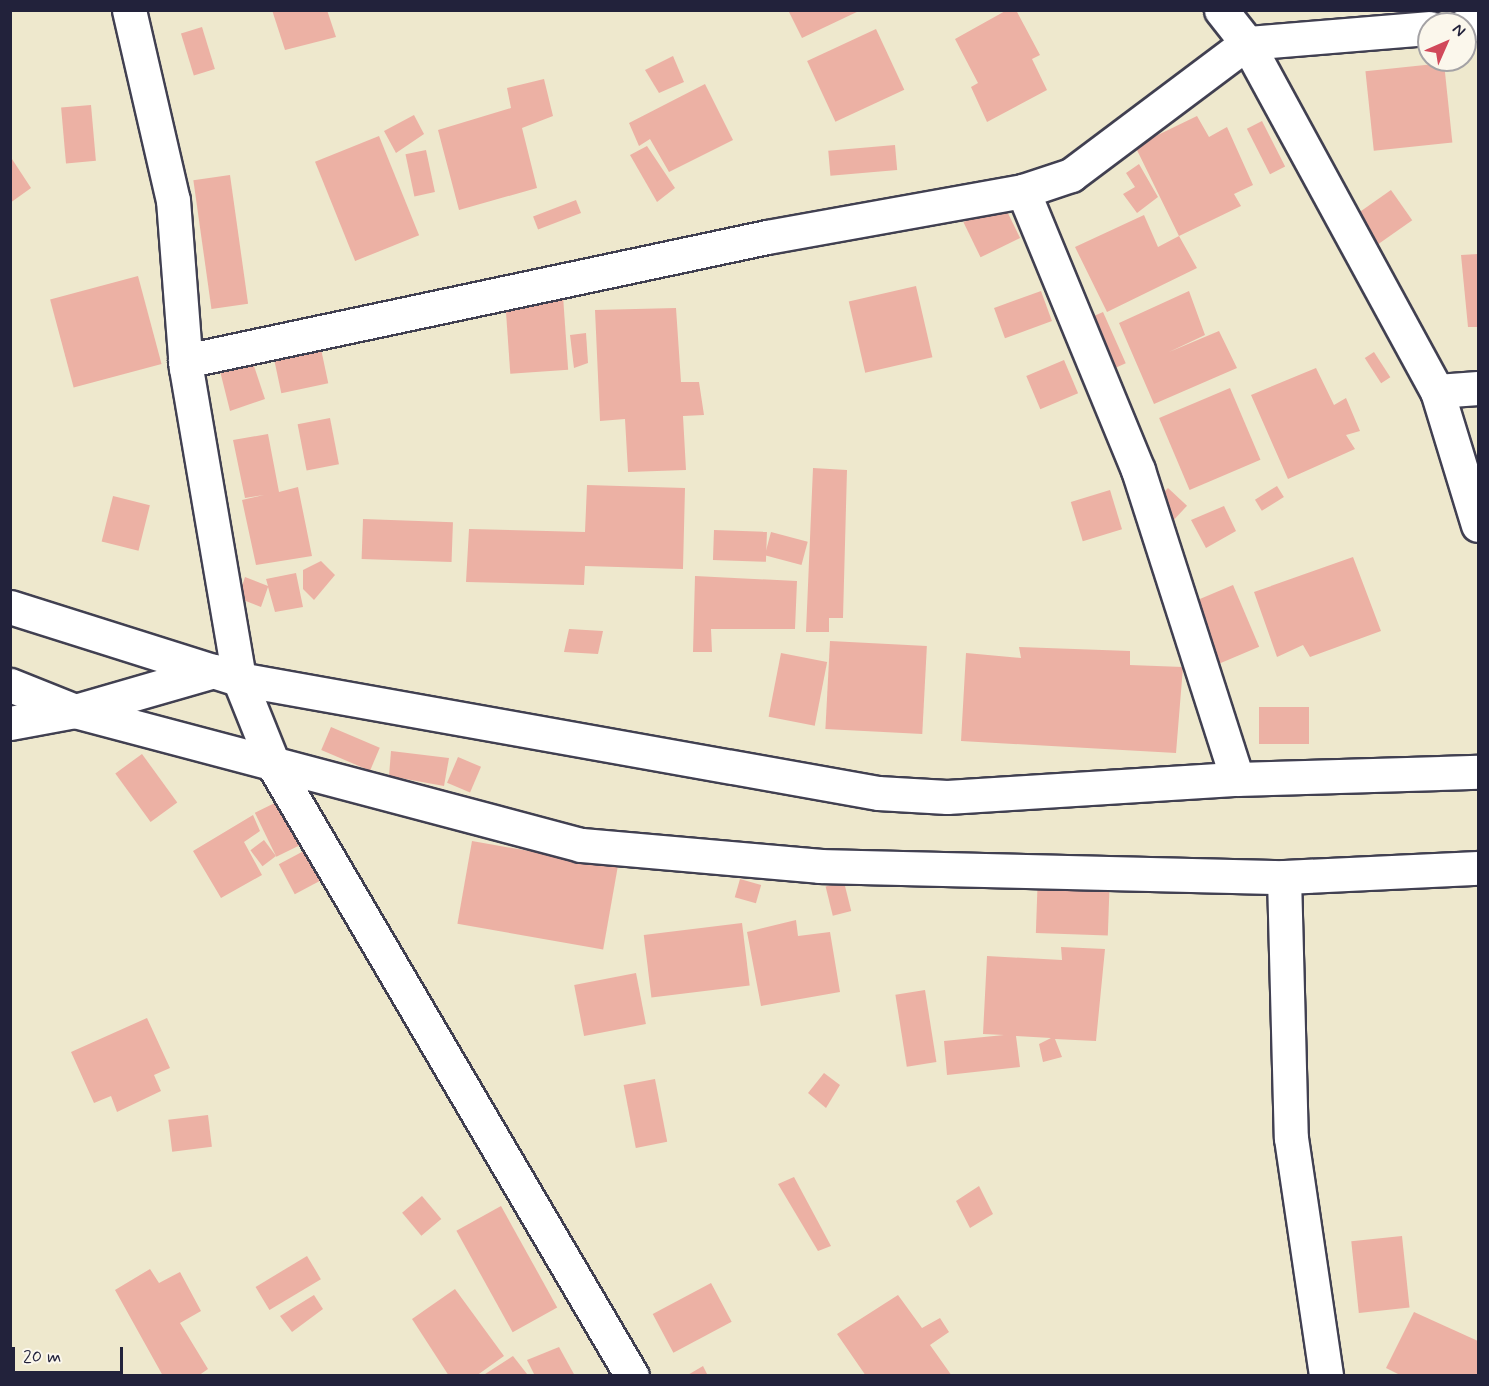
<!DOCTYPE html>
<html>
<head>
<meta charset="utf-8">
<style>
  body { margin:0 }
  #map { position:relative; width:1489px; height:1386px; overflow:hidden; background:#eee8cd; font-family:Mynerve,sans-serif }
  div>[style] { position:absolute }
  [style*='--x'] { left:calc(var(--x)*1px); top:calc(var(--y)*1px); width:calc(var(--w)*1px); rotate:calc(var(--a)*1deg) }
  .building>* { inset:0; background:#ecb1a4; transform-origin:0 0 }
  .roads { filter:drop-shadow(2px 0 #414051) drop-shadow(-2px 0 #414051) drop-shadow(0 2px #414051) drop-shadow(0 -2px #414051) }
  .minor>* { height:33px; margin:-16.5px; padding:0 16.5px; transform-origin:16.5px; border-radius:16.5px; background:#fff }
  .highway>* { height:33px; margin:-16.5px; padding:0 16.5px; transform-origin:16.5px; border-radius:16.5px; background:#fff }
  span { translate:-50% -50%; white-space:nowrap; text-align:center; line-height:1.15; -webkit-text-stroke:6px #fbf7ec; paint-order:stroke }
  .frame { position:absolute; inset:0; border:12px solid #22223b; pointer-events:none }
  .north { position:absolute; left:1417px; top:12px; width:60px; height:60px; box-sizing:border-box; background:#fbf7ec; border:2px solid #a4a2a5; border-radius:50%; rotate:45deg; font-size:16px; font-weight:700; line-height:24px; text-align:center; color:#22223b }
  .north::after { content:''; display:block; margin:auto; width:21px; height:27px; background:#d1495b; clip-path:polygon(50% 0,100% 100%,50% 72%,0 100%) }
  .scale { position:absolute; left:12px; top:1347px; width:111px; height:27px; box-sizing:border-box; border:3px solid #22223b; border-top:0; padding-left:8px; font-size:18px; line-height:21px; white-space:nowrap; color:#22223b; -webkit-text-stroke:4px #fbf7ec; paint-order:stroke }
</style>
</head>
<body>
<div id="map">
  <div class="building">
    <div style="clip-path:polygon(272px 10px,327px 10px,336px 37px,285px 50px)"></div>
    <div style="clip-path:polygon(788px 10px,861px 10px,802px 38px)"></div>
    <div style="clip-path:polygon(1007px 10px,1016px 10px,1040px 55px,1032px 59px,1047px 90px,987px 122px,971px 87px,978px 83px,955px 39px)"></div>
    <div style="left:202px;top:27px;width:44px;height:22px;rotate:73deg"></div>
    <div style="left:876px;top:29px;width:67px;height:76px;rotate:65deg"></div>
    <div style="clip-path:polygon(673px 56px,684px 82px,659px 93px,645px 70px)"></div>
    <div style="left:1444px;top:63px;width:80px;height:79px;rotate:84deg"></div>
    <div style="clip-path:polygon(544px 79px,553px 116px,522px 128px,537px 188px,459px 210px,438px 130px,511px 108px,507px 88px)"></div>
    <div style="clip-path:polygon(705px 84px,733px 140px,669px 172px,650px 139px,639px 146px,629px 123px)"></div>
    <div style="left:91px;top:105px;width:56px;height:30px;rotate:85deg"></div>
    <div style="clip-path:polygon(414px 115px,424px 134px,396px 153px,384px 131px)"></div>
    <div style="clip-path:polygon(1197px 116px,1209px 137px,1227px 127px,1253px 185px,1234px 194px,1241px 206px,1179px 236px,1135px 146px)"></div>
    <div style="left:1262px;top:121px;width:51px;height:17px;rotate:63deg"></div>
    <div style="left:379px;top:136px;width:107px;height:69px;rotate:68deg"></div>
    <div style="left:895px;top:145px;width:25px;height:67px;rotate:85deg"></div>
    <div style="clip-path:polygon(647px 146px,675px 188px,657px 202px,630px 155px)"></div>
    <div style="left:426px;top:150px;width:43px;height:21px;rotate:78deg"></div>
    <div style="clip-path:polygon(10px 156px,31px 188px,10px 203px)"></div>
    <div style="clip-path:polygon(1139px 164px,1158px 197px,1137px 213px,1123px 194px,1135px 187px,1126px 173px)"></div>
    <div style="left:230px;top:175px;width:130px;height:37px;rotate:82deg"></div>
    <div style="left:1391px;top:190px;width:37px;height:43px;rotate:55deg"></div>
    <div style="left:576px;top:200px;width:14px;height:46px;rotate:69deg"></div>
    <div style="left:1003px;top:203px;width:39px;height:44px;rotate:64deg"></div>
    <div style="clip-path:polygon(1144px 215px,1158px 247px,1179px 236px,1197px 268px,1107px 312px,1075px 247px)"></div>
    <div style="clip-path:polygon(1478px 254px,1478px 327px,1468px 327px,1461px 255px)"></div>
    <div style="left:138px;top:276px;width:91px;height:91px;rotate:75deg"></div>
    <div style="left:916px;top:286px;width:73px;height:69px;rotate:77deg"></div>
    <div style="left:1041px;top:291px;width:32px;height:50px;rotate:70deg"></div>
    <div style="clip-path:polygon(1189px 291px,1205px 335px,1169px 352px,1219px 331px,1237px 368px,1154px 404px,1119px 323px)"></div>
    <div style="left:563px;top:296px;width:74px;height:58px;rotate:86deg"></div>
    <div style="clip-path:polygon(676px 308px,681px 382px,699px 382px,704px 415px,683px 416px,686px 470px,628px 472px,625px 419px,600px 421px,595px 310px)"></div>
    <div style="left:1103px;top:312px;width:56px;height:26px;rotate:66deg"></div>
    <div style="clip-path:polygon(586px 333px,588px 363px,574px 368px,570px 335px)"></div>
    <div style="left:321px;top:349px;width:35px;height:48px;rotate:78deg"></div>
    <div style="clip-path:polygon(249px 351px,265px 399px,230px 411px,217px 359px)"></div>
    <div style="left:1374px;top:352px;width:30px;height:11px;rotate:57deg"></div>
    <div style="left:1064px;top:360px;width:36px;height:41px;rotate:67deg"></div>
    <div style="clip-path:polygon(1316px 368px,1334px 405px,1346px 398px,1360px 431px,1346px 435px,1355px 449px,1288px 479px,1251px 395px)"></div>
    <div style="left:1230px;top:388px;width:78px;height:77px;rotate:67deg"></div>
    <div style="left:330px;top:418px;width:47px;height:33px;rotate:79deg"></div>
    <div style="clip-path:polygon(268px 434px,279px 492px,298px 487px,312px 556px,256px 565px,242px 500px,264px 495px,245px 498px,233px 440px)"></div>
    <div style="clip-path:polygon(813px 468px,847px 470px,843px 618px,829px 618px,829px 632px,806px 632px)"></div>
    <div style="clip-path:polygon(587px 485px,685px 488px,683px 569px,585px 566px,584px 585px,466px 582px,469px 529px,585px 532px)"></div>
    <div style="left:1277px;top:486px;width:13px;height:26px;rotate:58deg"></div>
    <div style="left:1168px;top:488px;width:26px;height:25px;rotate:43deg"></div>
    <div style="left:1110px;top:490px;width:41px;height:41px;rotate:73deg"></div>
    <div style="left:113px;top:496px;width:38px;height:47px;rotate:14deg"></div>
    <div style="clip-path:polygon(1224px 506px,1236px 531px,1206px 548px,1191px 520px)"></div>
    <div style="left:363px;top:519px;width:90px;height:40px;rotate:2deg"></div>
    <div style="left:714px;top:530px;width:53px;height:30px;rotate:2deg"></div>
    <div style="left:771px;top:532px;width:38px;height:24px;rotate:15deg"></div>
    <div style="clip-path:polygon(1353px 557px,1381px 631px,1310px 657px,1303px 645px,1277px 657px,1254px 592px)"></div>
    <div style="clip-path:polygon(321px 561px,335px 575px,314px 600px,303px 589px,303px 570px)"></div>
    <div style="clip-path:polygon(296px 573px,303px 607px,275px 612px,268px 587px,261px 607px,238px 598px,245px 577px,268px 586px,266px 579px)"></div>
    <div style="clip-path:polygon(695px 576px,797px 581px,795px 629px,711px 629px,712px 652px,693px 652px)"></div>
    <div style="left:1233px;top:585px;width:67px;height:52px;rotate:67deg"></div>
    <div style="clip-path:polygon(569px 629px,603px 631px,598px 654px,564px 652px)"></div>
    <div style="left:830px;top:641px;width:97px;height:88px;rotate:3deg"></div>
    <div style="clip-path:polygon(1019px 647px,1130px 651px,1130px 665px,1183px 667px,1176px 753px,961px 741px,966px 653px,1021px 658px)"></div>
    <div style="left:781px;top:653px;width:47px;height:65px;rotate:11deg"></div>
    <div style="left:1259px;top:707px;width:50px;height:37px"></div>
    <div style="left:331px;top:727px;width:53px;height:25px;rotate:23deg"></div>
    <div style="clip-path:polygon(391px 751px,449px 758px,444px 786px,389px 776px)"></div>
    <div style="left:142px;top:754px;width:60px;height:33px;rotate:54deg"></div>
    <div style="left:458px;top:757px;width:25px;height:28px;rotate:23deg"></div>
    <div style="left:289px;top:796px;width:49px;height:38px;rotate:64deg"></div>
    <div style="clip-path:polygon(253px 815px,260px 831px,244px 842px,262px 875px,221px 898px,193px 851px)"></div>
    <div style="left:264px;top:840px;width:20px;height:17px;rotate:53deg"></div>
    <div style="left:472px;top:841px;width:148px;height:84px;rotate:10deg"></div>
    <div style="left:315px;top:845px;width:34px;height:41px;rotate:62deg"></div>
    <div style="left:1038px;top:872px;width:72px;height:61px;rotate:2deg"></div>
    <div style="left:740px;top:879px;width:22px;height:19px;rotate:16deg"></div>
    <div style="left:844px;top:882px;width:30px;height:19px;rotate:76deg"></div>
    <div style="clip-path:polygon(796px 920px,798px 936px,830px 932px,840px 992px,761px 1006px,747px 932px)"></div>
    <div style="left:742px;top:923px;width:63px;height:99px;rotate:83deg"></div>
    <div style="clip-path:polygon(1061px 947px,1105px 949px,1096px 1041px,1055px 1039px,1062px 1057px,1043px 1062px,1039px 1044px,1051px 1038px,1016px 1036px,1020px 1067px,947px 1075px,944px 1041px,1004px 1035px,983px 1034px,987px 956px,1062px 960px)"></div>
    <div style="left:636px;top:973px;width:52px;height:63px;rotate:79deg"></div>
    <div style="left:925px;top:990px;width:73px;height:30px;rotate:81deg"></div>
    <div style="clip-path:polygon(147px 1018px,170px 1068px,154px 1075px,161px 1091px,117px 1112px,111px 1096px,94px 1103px,71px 1052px)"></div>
    <div style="clip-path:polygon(824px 1073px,840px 1085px,826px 1108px,808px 1093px)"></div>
    <div style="left:655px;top:1079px;width:64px;height:32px;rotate:79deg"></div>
    <div style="left:208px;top:1115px;width:32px;height:40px;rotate:83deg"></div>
    <div style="clip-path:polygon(794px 1177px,831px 1246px,818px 1251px,778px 1184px)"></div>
    <div style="clip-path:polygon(979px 1186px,993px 1214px,970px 1228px,956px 1201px)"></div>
    <div style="left:422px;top:1196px;width:30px;height:26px;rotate:50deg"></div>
    <div style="left:501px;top:1206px;width:116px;height:51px;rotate:61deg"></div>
    <div style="left:1402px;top:1236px;width:72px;height:51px;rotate:84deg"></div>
    <div style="left:307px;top:1256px;width:27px;height:60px;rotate:59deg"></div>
    <div style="clip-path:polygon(150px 1269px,159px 1283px,180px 1272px,201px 1311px,180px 1323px,208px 1369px,198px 1376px,163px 1376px,115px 1290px)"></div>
    <div style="left:711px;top:1283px;width:44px;height:66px;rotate:62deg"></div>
    <div style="clip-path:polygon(455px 1289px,504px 1356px,476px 1376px,449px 1376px,412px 1319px)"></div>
    <div style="clip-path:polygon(314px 1295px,323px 1309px,292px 1332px,280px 1316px)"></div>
    <div style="clip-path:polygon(898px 1295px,922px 1328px,940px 1318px,949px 1332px,930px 1345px,952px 1376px,866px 1376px,837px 1334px)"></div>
    <div style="clip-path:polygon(1414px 1312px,1478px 1341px,1478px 1376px,1402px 1376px,1386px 1368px)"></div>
    <div style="clip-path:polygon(559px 1347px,575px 1376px,535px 1376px,527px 1360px)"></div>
    <div style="clip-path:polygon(513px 1356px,527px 1374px,482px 1376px)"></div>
    <div style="clip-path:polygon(703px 1366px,708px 1376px,686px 1376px)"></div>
  </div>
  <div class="roads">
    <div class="minor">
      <div style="--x:129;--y:10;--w:195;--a:77"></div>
      <div style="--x:173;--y:200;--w:169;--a:85.6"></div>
      <div style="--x:186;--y:368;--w:315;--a:80.3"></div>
      <div style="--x:239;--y:679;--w:94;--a:68.1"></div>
      <div style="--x:274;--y:766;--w:707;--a:59.59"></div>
      <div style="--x:1221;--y:10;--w:42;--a:51.8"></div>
      <div style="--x:1247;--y:43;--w:396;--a:61.4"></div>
      <div style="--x:1437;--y:391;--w:140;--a:73"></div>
      <div style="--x:1465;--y:25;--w:13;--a:-4"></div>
      <div style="--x:1023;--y:191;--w:302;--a:67.6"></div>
      <div style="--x:1138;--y:470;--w:324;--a:72.2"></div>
      <div style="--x:185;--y:361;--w:595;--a:-12.03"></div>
      <div style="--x:767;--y:237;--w:260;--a:-10.2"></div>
      <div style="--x:1023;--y:191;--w:51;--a:-18.4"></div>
      <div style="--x:1071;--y:175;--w:220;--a:-36.9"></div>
      <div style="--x:1247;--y:43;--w:183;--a:-4.7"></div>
      <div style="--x:1437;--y:391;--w:41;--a:-4.2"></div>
      <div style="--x:10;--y:685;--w:70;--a:21.8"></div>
      <div style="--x:75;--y:711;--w:523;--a:14.83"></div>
      <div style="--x:581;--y:845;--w:239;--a:5"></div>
      <div style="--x:819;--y:866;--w:465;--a:1.4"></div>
      <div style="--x:1284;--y:877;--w:194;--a:-2.7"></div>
      <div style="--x:10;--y:723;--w:66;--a:-10.5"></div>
      <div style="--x:75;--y:711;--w:145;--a:-16.1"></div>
      <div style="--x:1284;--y:877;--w:261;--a:88.5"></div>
      <div style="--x:1291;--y:1138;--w:241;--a:81.6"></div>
    </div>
    <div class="highway">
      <div style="--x:10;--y:607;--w:240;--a:17.5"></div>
      <div style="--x:239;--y:679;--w:649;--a:10.12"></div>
      <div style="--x:878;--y:793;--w:69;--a:3.3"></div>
      <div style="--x:947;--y:797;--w:291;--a:-3.6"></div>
      <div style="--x:1237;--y:779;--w:241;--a:-1.7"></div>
    </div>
  </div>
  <div class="frame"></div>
  <div class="north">N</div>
  <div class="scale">20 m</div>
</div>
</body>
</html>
